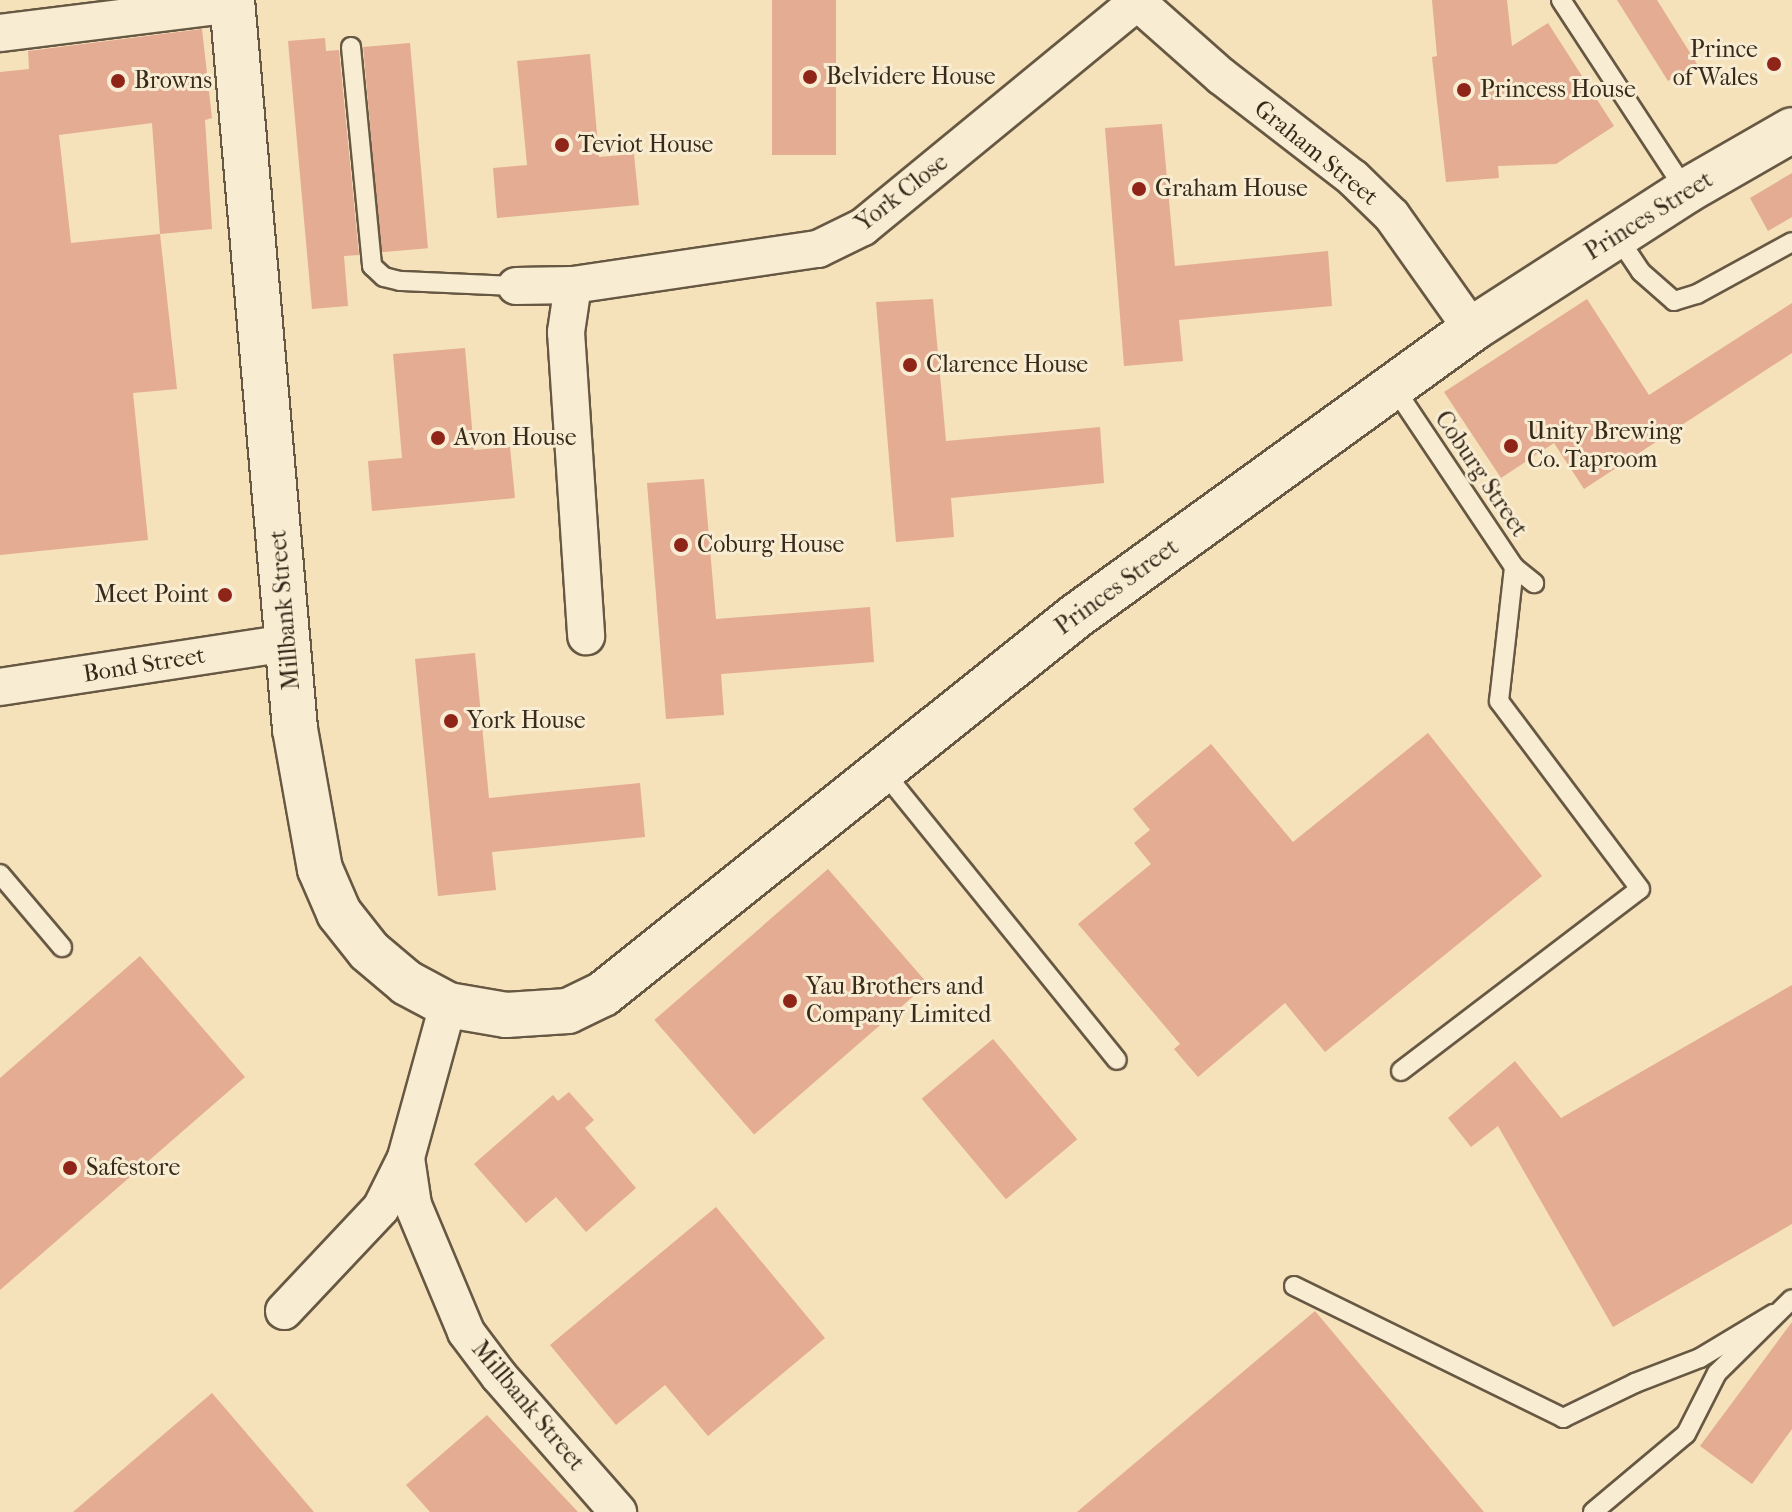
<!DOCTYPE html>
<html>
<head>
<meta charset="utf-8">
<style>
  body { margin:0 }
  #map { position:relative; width:1792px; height:1512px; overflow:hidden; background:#f5e1ba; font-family:"IM FELL French Canon",serif }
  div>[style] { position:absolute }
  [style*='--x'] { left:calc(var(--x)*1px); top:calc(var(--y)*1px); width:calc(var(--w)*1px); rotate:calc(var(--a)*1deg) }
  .building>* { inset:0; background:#e3ac93; transform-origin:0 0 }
  .roads { filter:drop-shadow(2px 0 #675843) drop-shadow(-2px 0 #675843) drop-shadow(0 2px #675843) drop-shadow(0 -2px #675843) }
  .lane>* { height:18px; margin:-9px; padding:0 9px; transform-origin:9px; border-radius:9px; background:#f8ecd2 }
  .street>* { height:36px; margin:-18px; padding:0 18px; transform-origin:18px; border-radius:18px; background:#f8ecd2 }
  .secondary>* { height:44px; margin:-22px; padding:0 22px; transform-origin:22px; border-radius:22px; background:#f8ecd2 }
  .dots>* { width:22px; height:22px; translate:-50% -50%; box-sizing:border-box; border:4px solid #f8ecd2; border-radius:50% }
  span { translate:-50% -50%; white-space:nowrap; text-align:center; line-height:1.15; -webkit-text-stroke:6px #f8ecd2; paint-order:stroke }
  .poi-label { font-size:24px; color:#382a1b }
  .right { translate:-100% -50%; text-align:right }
  .left { translate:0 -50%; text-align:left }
  .street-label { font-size:24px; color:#382a1b }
</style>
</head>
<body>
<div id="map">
  <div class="building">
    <div style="left:772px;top:0;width:64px;height:155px"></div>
    <div style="clip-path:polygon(1432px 0,1507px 0,1512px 46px,1548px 23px,1614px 126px,1556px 164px,1498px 166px,1499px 178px,1446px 182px,1432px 57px,1437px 56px)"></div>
    <div style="clip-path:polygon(1617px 0,1657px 0,1697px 64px,1668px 81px)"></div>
    <div style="clip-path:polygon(evenodd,202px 29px,212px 118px,205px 120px,212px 229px,160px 234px,177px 389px,133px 393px,148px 540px,0 555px,0 72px,29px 69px,28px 51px,202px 29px,152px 123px,160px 234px,71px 243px,59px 135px,152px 123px)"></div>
    <div style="clip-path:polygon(325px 38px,326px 51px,339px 50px,359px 255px,344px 256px,348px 306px,312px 309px,288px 41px)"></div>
    <div style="left:410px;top:43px;width:206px;height:47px;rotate:85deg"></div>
    <div style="clip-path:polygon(590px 54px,599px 157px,634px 154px,639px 205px,497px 218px,493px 168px,527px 165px,517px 61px)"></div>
    <div style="clip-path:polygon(1162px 124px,1175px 266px,1328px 251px,1332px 306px,1179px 320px,1183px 361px,1124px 366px,1105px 128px)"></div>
    <div style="clip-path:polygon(1792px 173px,1792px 217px,1768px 231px,1750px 198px)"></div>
    <div style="clip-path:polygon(933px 299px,946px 441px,1100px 427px,1104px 483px,951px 498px,954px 537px,896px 542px,876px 302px)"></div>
    <div style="clip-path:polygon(1587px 299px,1649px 395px,1792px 303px,1792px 353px,1584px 489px,1554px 443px,1501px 478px,1444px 392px)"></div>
    <div style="clip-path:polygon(465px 348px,474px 450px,510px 447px,515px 498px,372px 511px,368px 461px,402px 458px,393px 354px)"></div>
    <div style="clip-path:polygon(704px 479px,716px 619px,870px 607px,874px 662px,721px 674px,724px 715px,666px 719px,647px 483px)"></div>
    <div style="clip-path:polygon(475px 653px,489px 798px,640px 783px,645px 837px,492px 852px,496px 890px,438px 896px,415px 659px)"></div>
    <div style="clip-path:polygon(1428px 733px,1542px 876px,1325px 1052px,1285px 1003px,1198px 1077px,1174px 1049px,1180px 1044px,1078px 924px,1151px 864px,1134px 843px,1150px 830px,1133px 809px,1211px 744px,1293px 842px)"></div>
    <div style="left:828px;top:869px;width:152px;height:230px;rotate:49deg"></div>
    <div style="clip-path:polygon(140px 956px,245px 1077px,0 1290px,0 1078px)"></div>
    <div style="clip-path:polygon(1792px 985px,1792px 1224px,1613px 1327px,1498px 1126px,1471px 1147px,1448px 1118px,1515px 1061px,1561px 1118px)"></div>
    <div style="left:993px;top:1039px;width:131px;height:93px;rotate:50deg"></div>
    <div style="clip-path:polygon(569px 1092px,594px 1120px,585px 1128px,636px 1188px,586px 1232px,556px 1197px,526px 1223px,474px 1164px,553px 1095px,558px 1101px)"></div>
    <div style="clip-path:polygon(716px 1207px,825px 1338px,708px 1436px,665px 1385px,616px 1425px,550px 1345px)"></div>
    <div style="clip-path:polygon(1315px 1311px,1484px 1512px,1077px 1512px)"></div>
    <div style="clip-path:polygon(1792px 1322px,1792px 1429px,1752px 1484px,1700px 1446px)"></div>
    <div style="clip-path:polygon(212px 1393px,314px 1512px,73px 1512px)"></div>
    <div style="clip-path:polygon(487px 1415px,578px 1512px,430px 1512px,406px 1485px)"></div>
  </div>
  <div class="roads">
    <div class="lane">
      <div style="--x:1561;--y:0;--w:228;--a:56.8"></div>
      <div style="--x:351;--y:47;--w:220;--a:84.5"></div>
      <div style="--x:372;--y:266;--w:16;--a:43"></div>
      <div style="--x:384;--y:277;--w:16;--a:14"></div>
      <div style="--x:400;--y:281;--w:116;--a:2.5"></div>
      <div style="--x:1617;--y:236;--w:43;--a:56.3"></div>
      <div style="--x:1641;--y:272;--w:44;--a:41.3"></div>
      <div style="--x:1674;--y:301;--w:24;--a:-17"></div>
      <div style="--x:1697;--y:294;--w:108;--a:-28.7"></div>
      <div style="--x:1393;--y:386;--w:218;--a:56.2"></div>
      <div style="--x:1514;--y:567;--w:26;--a:39"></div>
      <div style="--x:882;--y:770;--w:373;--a:51"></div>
      <div style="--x:0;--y:874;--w:96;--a:49.7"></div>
      <div style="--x:1401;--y:1071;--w:300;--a:-37.3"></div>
      <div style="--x:1640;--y:889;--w:235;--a:-126.9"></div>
      <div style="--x:1499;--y:701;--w:135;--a:-83.6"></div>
      <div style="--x:1294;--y:1286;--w:300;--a:26.1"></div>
      <div style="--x:1563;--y:1418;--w:80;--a:-25.9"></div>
      <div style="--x:1635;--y:1383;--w:70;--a:-21"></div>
      <div style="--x:1700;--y:1358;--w:85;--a:-31.1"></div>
      <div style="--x:1593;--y:1512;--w:121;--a:-40"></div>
      <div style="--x:1686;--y:1434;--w:68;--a:-63.1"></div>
      <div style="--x:1717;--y:1373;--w:105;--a:-44.6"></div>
    </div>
    <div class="street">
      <div style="--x:1135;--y:0;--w:115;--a:41.5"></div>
      <div style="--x:1221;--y:76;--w:167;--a:37.7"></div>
      <div style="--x:1353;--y:178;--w:54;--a:44.3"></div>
      <div style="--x:1392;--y:216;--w:138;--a:54.7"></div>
      <div style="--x:0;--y:33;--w:234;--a:-7.1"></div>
      <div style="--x:573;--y:285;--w:48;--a:98.5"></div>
      <div style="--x:566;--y:332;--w:305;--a:86.2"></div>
      <div style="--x:516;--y:286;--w:57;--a:-1"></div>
      <div style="--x:573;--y:285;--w:248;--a:-8.4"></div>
      <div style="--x:818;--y:249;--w:50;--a:-26.1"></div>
      <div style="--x:863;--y:227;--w:353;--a:-39.4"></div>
      <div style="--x:0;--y:687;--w:291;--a:-8.7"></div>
      <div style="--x:448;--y:1005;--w:159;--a:105.4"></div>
      <div style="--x:406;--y:1158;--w:48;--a:81.5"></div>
      <div style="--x:413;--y:1205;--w:138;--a:67.3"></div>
      <div style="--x:466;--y:1332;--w:55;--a:53.1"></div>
      <div style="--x:499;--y:1376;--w:181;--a:48.8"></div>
      <div style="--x:284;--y:1311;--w:141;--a:-46.7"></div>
      <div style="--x:381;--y:1208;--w:56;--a:-63.4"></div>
    </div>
    <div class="secondary">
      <div style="--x:232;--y:0;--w:732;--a:85.06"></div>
      <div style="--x:295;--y:729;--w:142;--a:79.9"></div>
      <div style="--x:320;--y:869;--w:48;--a:66.6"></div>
      <div style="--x:339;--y:913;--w:48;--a:51.7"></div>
      <div style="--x:369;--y:951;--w:50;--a:40.1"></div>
      <div style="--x:407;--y:983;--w:47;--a:28.2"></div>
      <div style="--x:448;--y:1005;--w:59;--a:9.8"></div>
      <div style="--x:506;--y:1015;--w:62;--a:-3.7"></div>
      <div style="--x:568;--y:1011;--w:39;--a:-26"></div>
      <div style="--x:603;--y:994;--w:605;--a:-38.63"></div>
      <div style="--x:1076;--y:616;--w:489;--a:-35.9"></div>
      <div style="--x:1472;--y:329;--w:255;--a:-32.8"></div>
      <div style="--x:1686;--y:191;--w:122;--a:-29.9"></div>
    </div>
  </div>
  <div class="dots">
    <div style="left:1774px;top:64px;background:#8f2418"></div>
    <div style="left:810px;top:77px;background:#8f2418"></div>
    <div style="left:118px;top:81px;background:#8f2418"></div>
    <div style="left:1464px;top:90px;background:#8f2418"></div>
    <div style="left:562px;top:145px;background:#8f2418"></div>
    <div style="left:1139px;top:189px;background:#8f2418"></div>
    <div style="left:910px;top:365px;background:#8f2418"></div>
    <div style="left:438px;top:438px;background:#8f2418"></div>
    <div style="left:1511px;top:446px;background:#8f2418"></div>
    <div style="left:681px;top:545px;background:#8f2418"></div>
    <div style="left:225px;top:595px;background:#8f2418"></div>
    <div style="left:451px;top:721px;background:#8f2418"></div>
    <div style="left:790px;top:1001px;background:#8f2418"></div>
    <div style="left:70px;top:1168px;background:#8f2418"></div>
  </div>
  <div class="poi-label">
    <span class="right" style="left:1758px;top:64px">Prince<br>of Wales</span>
    <span class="left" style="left:826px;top:77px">Belvidere House</span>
    <span class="left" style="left:134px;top:81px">Browns</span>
    <span class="left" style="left:1480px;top:90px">Princess House</span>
    <span class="left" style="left:578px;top:145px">Teviot House</span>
    <span class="left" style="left:1155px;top:189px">Graham House</span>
    <span class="left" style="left:926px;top:365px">Clarence House</span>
    <span class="left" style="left:1527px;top:446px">Unity Brewing<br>Co. Taproom</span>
    <span class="left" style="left:454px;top:438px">Avon House</span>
    <span class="left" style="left:697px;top:545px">Coburg House</span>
    <span class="right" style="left:209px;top:595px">Meet Point</span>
    <span class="left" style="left:467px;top:721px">York House</span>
    <span class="left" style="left:806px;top:1001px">Yau Brothers and<br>Company Limited</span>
    <span class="left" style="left:86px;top:1168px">Safestore</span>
  </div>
  <div class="street-label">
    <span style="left:1316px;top:153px;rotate:39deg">Graham Street</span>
    <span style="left:902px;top:193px;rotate:-38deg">York Close</span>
    <span style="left:1649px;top:216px;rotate:-32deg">Princes Street</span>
    <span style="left:1481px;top:474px;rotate:56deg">Coburg Street</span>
    <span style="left:1117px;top:587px;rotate:-36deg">Princes Street</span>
    <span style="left:285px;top:610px;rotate:-95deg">Millbank Street</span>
    <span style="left:144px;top:665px;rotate:-9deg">Bond Street</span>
    <span style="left:528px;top:1406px;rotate:50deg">Millbank Street</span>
  </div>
</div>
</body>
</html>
